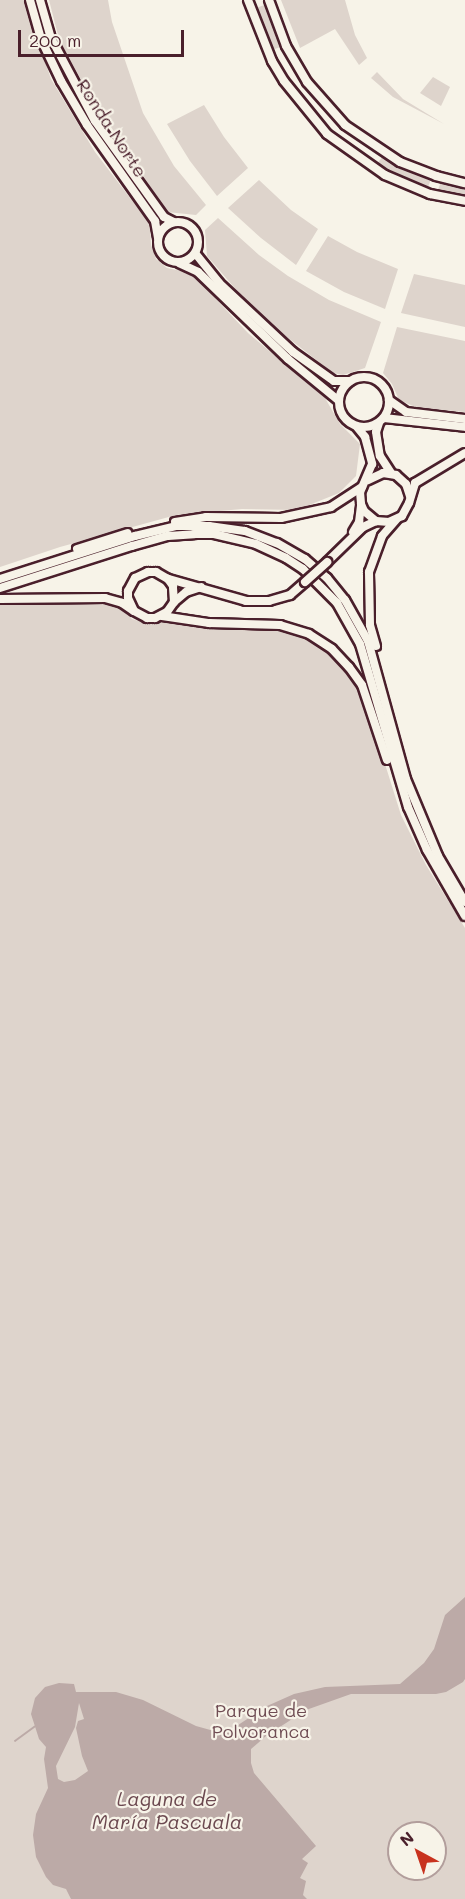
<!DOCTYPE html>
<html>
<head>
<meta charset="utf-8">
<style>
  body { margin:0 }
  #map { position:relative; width:465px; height:1899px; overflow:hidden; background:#f7f3e8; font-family:Mali,sans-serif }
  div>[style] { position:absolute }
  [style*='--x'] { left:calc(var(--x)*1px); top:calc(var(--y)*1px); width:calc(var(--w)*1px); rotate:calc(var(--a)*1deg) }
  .green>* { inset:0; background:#ded4cc; transform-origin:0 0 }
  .water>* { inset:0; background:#bcaaa7 }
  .stream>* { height:1.5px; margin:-0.75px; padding:0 0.75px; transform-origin:0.75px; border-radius:0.75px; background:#bcaaa7 }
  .roads { filter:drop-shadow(2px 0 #4a1f2b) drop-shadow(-2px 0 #4a1f2b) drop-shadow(0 2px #4a1f2b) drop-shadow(0 -2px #4a1f2b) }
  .secondary>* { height:8px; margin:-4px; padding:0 4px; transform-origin:4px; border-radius:4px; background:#f7f3e8 }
  .primary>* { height:8px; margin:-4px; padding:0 4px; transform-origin:4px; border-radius:4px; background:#f7f3e8 }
  .primary>.ring { margin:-4px; padding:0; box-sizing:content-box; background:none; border:8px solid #f7f3e8; border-radius:50% }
  .trunk>* { height:8px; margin:-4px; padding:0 4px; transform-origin:4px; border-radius:4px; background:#f7f3e8 }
  .bridges { filter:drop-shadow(2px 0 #4a1f2b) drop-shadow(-2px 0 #4a1f2b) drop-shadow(0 2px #4a1f2b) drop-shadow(0 -2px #4a1f2b) }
  .primary-bridge>* { height:8px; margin:-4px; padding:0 4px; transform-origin:4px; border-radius:4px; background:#f7f3e8 }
  span { translate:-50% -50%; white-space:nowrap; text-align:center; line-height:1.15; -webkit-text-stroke:4.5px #f7f3e8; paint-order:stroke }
  .street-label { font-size:18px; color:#4a1f2b }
  .park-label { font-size:18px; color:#6f4c53 }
  .water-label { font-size:20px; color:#6c4950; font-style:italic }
  .north { position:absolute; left:387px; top:1821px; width:60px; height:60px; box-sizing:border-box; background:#f7f3e8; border:2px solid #b29e9c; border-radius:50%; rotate:320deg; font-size:16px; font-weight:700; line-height:24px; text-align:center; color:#4a1f2b }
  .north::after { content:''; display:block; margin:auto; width:21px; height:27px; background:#c8321e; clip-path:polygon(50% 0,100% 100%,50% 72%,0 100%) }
  .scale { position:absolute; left:18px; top:30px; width:166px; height:27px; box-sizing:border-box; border:3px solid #4a1f2b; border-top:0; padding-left:8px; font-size:18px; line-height:21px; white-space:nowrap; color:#4a1f2b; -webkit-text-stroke:4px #f7f3e8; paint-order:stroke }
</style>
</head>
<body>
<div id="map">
  <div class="green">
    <div style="clip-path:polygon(0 0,24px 0,51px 79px,95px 152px,150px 224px,151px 245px,156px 259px,167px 268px,191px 273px,248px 333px,325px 398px,340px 424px,360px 444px,356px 476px,339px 493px,297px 510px,242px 509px,176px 515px,60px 547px,0 567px)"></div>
    <div style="clip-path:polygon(49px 0,108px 0,112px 22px,143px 113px,174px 166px,206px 205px,196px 215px,167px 212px,86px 89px,59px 39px)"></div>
    <div style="clip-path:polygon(281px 0,345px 0,355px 35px,367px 58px,359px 65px,335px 29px,300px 48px)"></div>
    <div style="left:267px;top:4px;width:45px;height:13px;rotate:70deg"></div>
    <div style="clip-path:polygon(377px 72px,403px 99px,444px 124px,393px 97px,371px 78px)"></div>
    <div style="clip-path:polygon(433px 77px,450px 87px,441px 106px,420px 93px)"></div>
    <div style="clip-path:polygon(204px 105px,224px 137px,248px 168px,217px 196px,190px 161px,167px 124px)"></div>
    <div style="clip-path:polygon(382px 157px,431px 179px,427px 190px,377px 164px)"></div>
    <div style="clip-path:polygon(259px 180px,291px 210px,318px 229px,296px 265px,261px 238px,228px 208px)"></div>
    <div style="clip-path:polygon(441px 182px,465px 187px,465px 200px,437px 192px)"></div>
    <div style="clip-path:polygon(218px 218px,259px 255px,288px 276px,329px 300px,381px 322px,365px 368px,343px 375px,333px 373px,283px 334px,239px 293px,207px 256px,205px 230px)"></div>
    <div style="clip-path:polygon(328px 236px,357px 252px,398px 269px,385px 309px,344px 292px,306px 271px)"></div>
    <div style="clip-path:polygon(414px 274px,465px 285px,465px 327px,401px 313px)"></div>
    <div style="clip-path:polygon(397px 327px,465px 341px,465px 412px,418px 408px,399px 400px,392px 384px,383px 373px)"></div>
    <div style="clip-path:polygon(evenodd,103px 601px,122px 607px,132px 619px,148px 624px,176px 619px,270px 626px,294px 631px,327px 649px,349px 670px,369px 713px,401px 815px,426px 865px,465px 928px,465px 1899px,0 1899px,0 602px,103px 601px,399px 1833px,435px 1833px,435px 1869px,399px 1869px,399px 1833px)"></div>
  </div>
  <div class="water">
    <div style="clip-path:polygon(evenodd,465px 1597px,465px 1679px,463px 1682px,446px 1692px,436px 1694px,351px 1694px,306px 1710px,266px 1736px,251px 1749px,251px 1763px,254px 1773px,316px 1846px,302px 1859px,308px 1863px,300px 1878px,306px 1881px,303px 1895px,307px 1899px,71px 1899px,66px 1889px,53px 1885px,46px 1877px,36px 1857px,33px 1835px,36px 1814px,48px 1788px,44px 1759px,46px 1747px,39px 1739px,31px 1714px,35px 1698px,45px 1687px,59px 1683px,74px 1684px,76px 1692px,116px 1692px,143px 1700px,196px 1726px,214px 1731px,232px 1729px,267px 1706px,294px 1694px,325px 1687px,400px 1684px,424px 1663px,434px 1649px,445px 1615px,465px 1597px,79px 1703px,84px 1719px,78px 1721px,76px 1728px,82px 1756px,88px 1771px,75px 1780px,64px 1782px,58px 1779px,56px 1766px,75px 1727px,79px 1703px)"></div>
  </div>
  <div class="stream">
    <div style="--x:15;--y:1741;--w:24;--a:-36"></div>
  </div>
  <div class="roads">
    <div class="secondary">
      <div style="--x:248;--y:0;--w:66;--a:68.5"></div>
      <div style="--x:272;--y:61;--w:23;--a:59"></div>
      <div style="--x:284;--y:81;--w:68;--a:50.9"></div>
      <div style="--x:327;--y:134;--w:71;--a:35.3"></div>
      <div style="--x:385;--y:175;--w:49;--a:22.9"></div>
      <div style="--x:430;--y:194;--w:36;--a:11"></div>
      <div style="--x:269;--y:0;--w:49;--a:69.7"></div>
      <div style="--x:286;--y:46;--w:42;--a:59.7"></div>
      <div style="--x:307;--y:82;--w:57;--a:48.5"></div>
      <div style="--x:345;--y:125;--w:66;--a:33.9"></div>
      <div style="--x:400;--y:162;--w:39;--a:21"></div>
      <div style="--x:436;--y:176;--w:30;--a:14"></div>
    </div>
    <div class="primary">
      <div style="--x:30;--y:0;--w:41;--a:74.2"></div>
      <div style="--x:41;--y:39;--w:47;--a:64.5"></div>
      <div style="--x:61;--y:81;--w:51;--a:59.4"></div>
      <div style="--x:87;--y:125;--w:118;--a:54.7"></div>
      <div style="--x:155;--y:221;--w:17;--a:80"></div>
      <div style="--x:40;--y:0;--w:37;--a:74"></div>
      <div style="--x:50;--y:36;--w:96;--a:62.1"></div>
      <div style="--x:95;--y:121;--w:118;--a:54.3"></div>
      <div style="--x:164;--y:217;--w:11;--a:27"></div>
      <div class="ring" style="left:158px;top:222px;width:32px;height:32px"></div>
      <div style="--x:195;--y:253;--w:38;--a:51"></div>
      <div style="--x:219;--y:283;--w:101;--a:43"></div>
      <div style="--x:293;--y:352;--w:50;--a:35.3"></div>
      <div style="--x:334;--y:381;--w:16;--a:0"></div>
      <div style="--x:179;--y:263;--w:21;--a:25"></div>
      <div style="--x:198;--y:272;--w:125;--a:44"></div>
      <div style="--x:288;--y:359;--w:65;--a:39.4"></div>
      <div class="ring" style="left:339px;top:377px;width:42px;height:42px"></div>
      <div style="--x:389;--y:400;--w:21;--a:35"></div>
      <div style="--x:406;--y:412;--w:59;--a:6.8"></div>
      <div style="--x:384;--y:418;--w:81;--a:6.3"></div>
      <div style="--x:379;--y:423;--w:9;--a:108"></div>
      <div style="--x:376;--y:432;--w:24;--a:81"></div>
      <div style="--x:380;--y:456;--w:20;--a:57"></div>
      <div style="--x:357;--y:427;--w:13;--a:51"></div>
      <div style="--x:365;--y:437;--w:28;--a:75"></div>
      <div style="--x:372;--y:464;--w:30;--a:113"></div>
      <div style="--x:360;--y:492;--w:12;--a:85"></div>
      <div style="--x:361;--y:504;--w:8;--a:67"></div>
      <div style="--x:364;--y:511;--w:16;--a:40"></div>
      <div style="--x:376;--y:521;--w:13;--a:4"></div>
      <div style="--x:389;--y:522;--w:14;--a:-25"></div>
      <div style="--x:402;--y:516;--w:15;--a:-62"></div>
      <div style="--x:409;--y:503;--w:21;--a:-73"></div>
      <div style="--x:415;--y:483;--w:58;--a:-31"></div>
      <div style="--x:368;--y:480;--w:17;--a:-25"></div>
      <div style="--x:383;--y:473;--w:13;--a:9"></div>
      <div style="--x:396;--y:475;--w:13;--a:42"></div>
      <div style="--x:406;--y:484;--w:13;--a:72"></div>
      <div style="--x:353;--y:532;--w:12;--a:-59"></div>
      <div style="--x:359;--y:522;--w:17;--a:-83"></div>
      <div style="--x:327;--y:562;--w:50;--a:-44.2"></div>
      <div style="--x:363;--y:527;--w:14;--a:-25"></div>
      <div style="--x:169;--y:579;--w:80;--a:15.9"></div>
      <div style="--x:246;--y:601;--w:23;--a:0"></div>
      <div style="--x:269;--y:601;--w:22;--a:-16"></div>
      <div style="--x:290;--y:595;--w:20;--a:-41"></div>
      <div style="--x:174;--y:602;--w:16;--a:-94"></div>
      <div style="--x:173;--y:586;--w:9;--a:-126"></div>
      <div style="--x:168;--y:579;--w:14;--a:-150"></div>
      <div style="--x:156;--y:572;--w:8;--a:180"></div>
      <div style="--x:148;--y:572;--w:14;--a:155"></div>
      <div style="--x:135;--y:578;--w:15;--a:118"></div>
      <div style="--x:128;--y:591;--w:7;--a:90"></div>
      <div style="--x:128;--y:598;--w:14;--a:65"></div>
      <div style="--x:134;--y:611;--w:15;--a:28"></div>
      <div style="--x:147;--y:618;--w:8;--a:0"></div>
      <div style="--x:155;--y:618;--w:13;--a:-27"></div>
      <div style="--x:167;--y:612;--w:12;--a:-55"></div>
      <div style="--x:174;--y:602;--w:16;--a:-40"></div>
      <div style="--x:186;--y:592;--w:16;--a:-18"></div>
    </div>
    <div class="trunk">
      <div style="--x:175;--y:522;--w:31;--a:-9"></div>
      <div style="--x:206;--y:517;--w:75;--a:0.8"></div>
      <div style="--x:281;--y:518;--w:51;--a:-12.4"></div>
      <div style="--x:331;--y:507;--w:37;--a:-33"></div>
      <div style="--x:77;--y:549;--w:53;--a:-17.4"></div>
      <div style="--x:0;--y:579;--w:142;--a:-17.7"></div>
      <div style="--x:135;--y:536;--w:42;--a:-13.7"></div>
      <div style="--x:176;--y:526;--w:33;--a:0"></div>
      <div style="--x:209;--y:526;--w:36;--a:8"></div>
      <div style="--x:245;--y:531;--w:34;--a:21"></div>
      <div style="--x:277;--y:543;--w:32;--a:30"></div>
      <div style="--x:305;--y:559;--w:29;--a:41"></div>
      <div style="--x:327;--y:578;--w:28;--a:51"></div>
      <div style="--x:345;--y:600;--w:47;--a:60.7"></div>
      <div style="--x:368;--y:641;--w:143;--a:74.6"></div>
      <div style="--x:406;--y:779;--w:83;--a:67.4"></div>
      <div style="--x:438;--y:856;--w:53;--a:59.6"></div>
      <div style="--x:0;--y:588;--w:139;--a:-17.7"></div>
      <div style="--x:132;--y:546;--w:37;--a:-16"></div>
      <div style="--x:168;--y:536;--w:26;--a:-4"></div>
      <div style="--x:194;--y:534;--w:20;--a:0"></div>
      <div style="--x:214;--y:534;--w:43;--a:13.4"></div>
      <div style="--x:256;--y:544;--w:33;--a:25"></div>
      <div style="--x:286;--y:558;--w:20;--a:33"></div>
      <div style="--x:303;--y:569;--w:48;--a:45"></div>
      <div style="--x:337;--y:603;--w:47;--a:60.7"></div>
      <div style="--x:360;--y:644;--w:170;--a:73.6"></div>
      <div style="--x:408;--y:807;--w:47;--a:66.2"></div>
      <div style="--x:427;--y:850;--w:76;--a:60.1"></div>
      <div style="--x:0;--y:599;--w:105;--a:-0.5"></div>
      <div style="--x:105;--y:598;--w:18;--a:16"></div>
      <div style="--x:122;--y:603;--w:14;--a:34"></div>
      <div style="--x:162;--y:616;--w:48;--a:8.5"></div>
      <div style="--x:209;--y:623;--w:71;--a:1.6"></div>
      <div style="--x:280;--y:625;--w:30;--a:17"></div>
      <div style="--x:309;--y:634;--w:27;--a:33"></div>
      <div style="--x:332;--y:649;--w:25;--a:47"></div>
      <div style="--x:349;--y:667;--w:22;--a:54"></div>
      <div style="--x:362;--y:685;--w:79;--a:71.6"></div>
      <div style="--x:376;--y:646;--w:22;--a:-106"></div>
      <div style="--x:370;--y:625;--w:53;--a:-91.1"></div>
      <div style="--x:369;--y:572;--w:38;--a:-70"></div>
      <div style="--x:382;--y:536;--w:21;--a:-49"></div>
    </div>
  </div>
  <div class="bridges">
    <div class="primary-bridge">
      <div style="--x:305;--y:582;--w:30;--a:-42"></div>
    </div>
  </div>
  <div class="street-label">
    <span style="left:112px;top:128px;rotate:57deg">Ronda Norte</span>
  </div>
  <div class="park-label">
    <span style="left:261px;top:1721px">Parque de<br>Polvoranca</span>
  </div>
  <div class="water-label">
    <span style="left:167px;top:1810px">Laguna de<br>María Pascuala</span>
  </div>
  <div class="north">N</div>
  <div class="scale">200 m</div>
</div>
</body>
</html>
